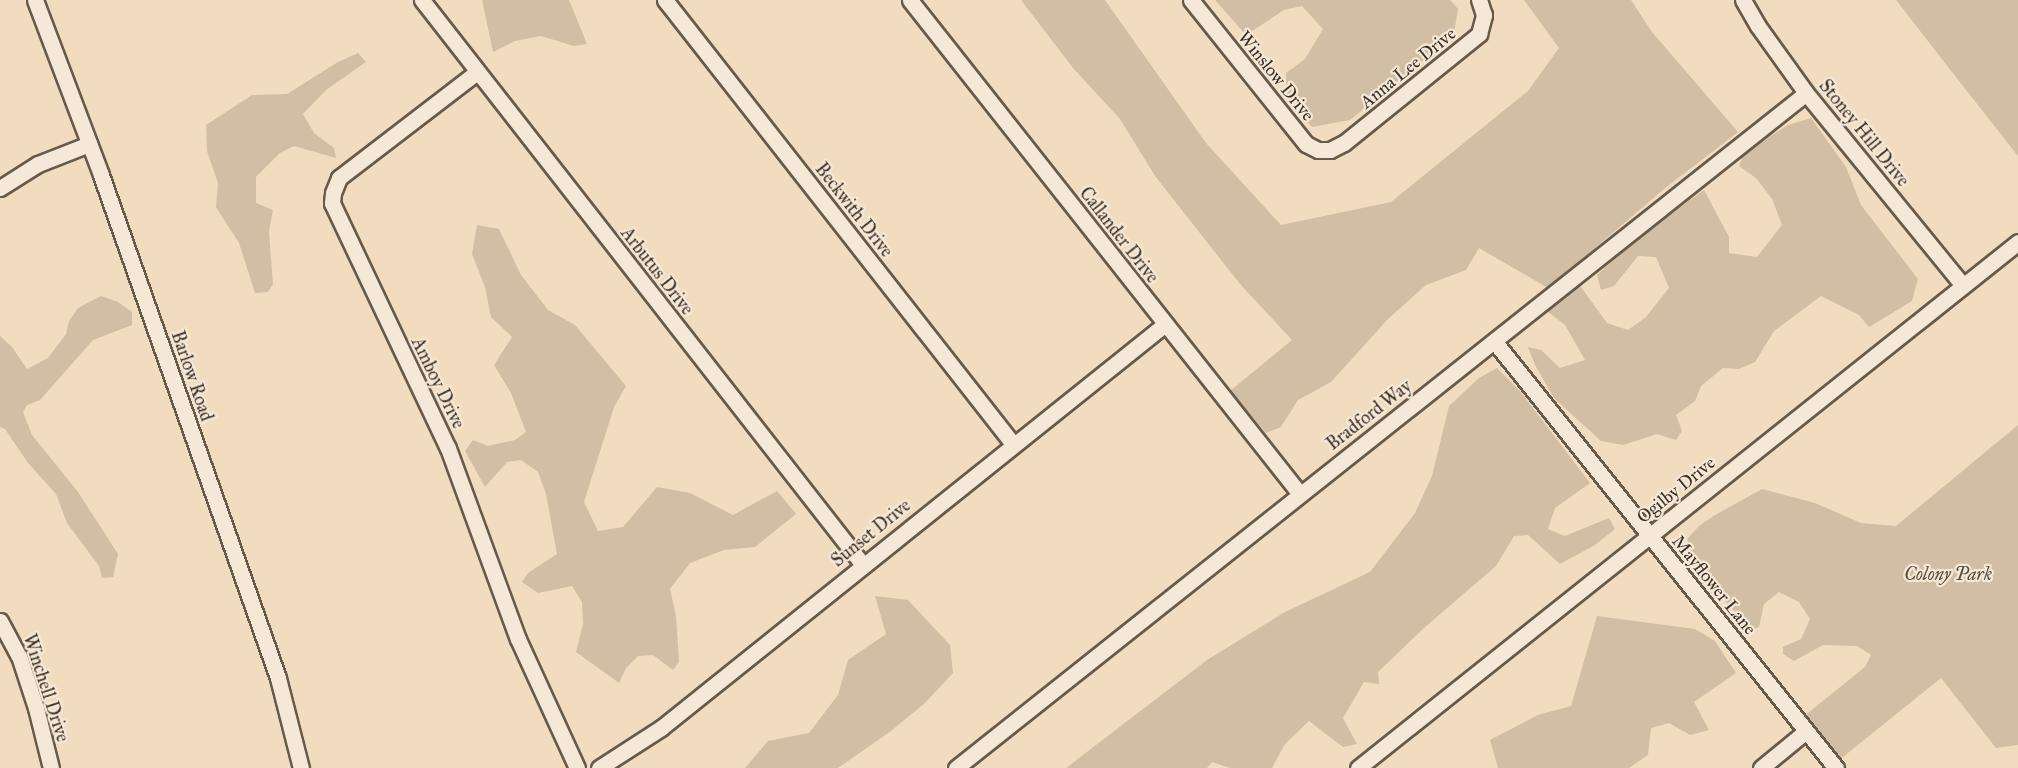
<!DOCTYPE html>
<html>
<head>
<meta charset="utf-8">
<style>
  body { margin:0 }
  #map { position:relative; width:2018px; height:768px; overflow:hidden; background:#f1dcc0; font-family:"IM FELL Great Primer",serif }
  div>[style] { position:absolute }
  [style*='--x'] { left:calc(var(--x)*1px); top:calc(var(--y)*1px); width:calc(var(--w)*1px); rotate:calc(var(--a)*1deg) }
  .green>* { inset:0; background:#d2bea5 }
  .roads { filter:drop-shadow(2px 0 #665a4b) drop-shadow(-2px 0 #665a4b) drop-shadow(0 2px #665a4b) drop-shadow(0 -2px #665a4b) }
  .minor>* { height:15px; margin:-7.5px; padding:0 7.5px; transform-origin:7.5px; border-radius:7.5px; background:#f6e8d6 }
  span { translate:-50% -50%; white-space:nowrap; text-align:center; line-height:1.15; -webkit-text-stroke:4.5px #f6e8d6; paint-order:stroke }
  .street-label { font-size:18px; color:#382e24 }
  .park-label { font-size:18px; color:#574b3e; font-style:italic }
</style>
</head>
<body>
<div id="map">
  <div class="green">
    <div style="clip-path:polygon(482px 0,569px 0,587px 44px,574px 46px,541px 36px,515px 41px,493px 52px)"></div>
    <div style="clip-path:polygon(1021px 0,1105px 0,1206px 143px,1281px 225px,1391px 202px,1528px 91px,1559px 48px,1524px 0,1631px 0,1652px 32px,1738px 132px,1664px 189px,1548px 288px,1479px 248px,1466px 270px,1426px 285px,1388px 319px,1331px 382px,1298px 400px,1281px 427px,1266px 433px,1230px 391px,1292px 340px,1240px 284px,1155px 176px,1120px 119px,1073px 68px)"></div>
    <div style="clip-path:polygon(1215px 0,1450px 0,1458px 9px,1454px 33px,1428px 57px,1350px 120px,1312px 127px,1287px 100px,1286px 73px,1305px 59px,1323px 29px,1302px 6px,1284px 10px,1246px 35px)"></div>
    <div style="clip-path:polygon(1896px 0,2018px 0,2018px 156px,1959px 81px)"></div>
    <div style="clip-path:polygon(358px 53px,366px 62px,326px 90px,303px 114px,314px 133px,334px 148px,336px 158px,294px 146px,280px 153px,256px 177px,256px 203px,273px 210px,269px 232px,273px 284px,268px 292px,255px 293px,239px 243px,216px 207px,218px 183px,207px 151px,206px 125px,252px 95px,287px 94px,338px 62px)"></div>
    <div style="clip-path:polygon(1811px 118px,1846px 167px,1861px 205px,1918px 279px,1912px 301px,1869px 327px,1859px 315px,1821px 296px,1774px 331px,1755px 362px,1739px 369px,1723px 368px,1701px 386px,1695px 401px,1676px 415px,1682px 431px,1676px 440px,1657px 434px,1623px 445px,1601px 441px,1554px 398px,1535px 365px,1528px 347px,1541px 350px,1560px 368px,1585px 360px,1565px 325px,1543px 308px,1578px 283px,1607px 323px,1628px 330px,1646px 317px,1669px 288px,1656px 257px,1638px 256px,1614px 286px,1601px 290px,1597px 275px,1637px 238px,1704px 190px,1729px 237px,1729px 253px,1757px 257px,1782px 225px,1772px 199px,1756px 178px,1739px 166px,1744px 153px,1788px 125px)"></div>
    <div style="clip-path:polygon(477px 225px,499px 229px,521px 275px,548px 310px,575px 325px,626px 386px,614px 407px,584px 502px,598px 531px,623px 527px,657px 487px,690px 493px,733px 515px,777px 491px,796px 514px,755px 547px,724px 550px,690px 563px,670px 589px,676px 616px,679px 662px,673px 670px,653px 655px,638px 656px,626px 668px,619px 683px,576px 652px,583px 624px,582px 602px,572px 586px,538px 593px,522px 582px,528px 573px,557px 554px,546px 494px,538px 472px,521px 460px,507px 462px,485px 487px,465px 451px,473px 440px,488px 446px,515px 440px,526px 432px,511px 393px,494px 365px,512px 337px,491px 317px,485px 287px,472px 254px)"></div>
    <div style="clip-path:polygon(101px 296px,118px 302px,132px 312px,132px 325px,93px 340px,40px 400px,27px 405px,23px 412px,32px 435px,78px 492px,118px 554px,113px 577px,102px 578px,99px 566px,67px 523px,56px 494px,28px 463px,5px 429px,0 427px,0 336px,12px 347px,27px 369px,48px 358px,66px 334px,69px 321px,78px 308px)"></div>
    <div style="clip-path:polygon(1497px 368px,1520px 391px,1590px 483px,1555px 508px,1548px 529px,1565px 536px,1609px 518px,1615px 529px,1595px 545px,1560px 564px,1528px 535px,1514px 536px,1496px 566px,1424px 628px,1378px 672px,1379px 684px,1364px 682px,1343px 718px,1357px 744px,1343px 747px,1309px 721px,1285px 744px,1272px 768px,1230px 768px,1212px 762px,1207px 768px,1066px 768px,1207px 660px,1285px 612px,1370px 572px,1415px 513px,1432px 476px,1449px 406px,1479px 378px)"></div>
    <div style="clip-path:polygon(2018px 425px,2018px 745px,1996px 748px,1941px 678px,1833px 765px,1798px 721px,1865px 667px,1871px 655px,1857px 646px,1823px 645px,1794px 661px,1783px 654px,1783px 647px,1801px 639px,1810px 619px,1799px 602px,1779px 592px,1764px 604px,1759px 627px,1754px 629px,1730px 607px,1687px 549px,1688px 538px,1699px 526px,1715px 515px,1762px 489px,1815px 503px,1861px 523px,1896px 526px)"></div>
    <div style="clip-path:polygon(875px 596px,908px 600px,950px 645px,953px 673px,925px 703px,891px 731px,838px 768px,745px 768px,768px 741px,809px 733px,838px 695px,848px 660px,886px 634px)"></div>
    <div style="clip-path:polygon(1597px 616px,1695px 629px,1715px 641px,1736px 673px,1694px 702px,1709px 730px,1690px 735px,1669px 723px,1651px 728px,1648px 755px,1629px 768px,1498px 768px,1490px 740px,1538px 715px,1571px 706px)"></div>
  </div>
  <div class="roads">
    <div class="minor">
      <div style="--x:35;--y:0;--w:187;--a:69.3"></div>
      <div style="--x:101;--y:175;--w:533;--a:70.61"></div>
      <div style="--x:278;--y:678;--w:93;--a:75.7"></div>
      <div style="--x:422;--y:0;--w:717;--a:52.03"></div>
      <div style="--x:665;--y:0;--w:564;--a:51.91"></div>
      <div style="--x:910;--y:0;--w:628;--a:51.72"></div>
      <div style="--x:1191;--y:0;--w:184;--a:51.4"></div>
      <div style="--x:1306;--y:144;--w:13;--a:27"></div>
      <div style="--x:1318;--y:150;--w:12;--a:0"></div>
      <div style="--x:1330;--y:150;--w:16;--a:-27"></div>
      <div style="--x:1344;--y:143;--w:174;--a:-38.9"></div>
      <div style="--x:1479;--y:34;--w:20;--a:-75"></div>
      <div style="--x:1484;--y:15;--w:16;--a:-108"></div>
      <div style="--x:1743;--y:0;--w:30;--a:60"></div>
      <div style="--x:1758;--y:26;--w:82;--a:54.4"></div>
      <div style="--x:1806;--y:93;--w:247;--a:50.8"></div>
      <div style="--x:477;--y:72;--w:174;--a:142.5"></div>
      <div style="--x:339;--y:178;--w:16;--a:112"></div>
      <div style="--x:333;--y:193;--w:10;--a:96"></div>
      <div style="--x:332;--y:203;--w:271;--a:64.7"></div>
      <div style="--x:448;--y:448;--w:203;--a:69.9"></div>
      <div style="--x:518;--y:639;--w:142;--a:65.4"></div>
      <div style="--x:0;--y:188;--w:45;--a:-32.3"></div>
      <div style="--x:38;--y:164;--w:55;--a:-21.4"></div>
      <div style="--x:1494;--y:341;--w:547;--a:51.31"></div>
      <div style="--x:0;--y:621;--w:40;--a:62"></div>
      <div style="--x:19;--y:656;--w:55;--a:71.9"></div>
      <div style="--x:36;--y:708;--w:62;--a:76"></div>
      <div style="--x:599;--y:768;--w:74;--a:-32.8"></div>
      <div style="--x:661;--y:728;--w:645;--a:-38.7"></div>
      <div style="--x:956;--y:768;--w:1085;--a:-38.45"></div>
      <div style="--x:1358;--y:768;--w:844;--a:-38.55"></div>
      <div style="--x:1761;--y:768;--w:58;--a:-39.4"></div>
    </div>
  </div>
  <div class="street-label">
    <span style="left:1408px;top:68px;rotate:-39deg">Anna Lee Drive</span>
    <span style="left:1276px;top:76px;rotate:51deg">Winslow Drive</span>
    <span style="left:1864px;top:133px;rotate:51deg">Stoney Hill Drive</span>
    <span style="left:854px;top:210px;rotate:52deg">Beckwith Drive</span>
    <span style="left:1119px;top:235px;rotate:52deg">Callander Drive</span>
    <span style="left:657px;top:271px;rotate:52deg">Arbutus Drive</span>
    <span style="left:192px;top:376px;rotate:71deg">Barlow Road</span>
    <span style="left:438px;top:383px;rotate:64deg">Amboy Drive</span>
    <span style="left:1369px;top:415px;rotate:-38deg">Bradford Way</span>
    <span style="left:1676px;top:490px;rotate:-39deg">Ogilby Drive</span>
    <span style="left:871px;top:533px;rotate:-39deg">Sunset Drive</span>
    <span style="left:1714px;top:585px;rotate:51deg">Mayflower Lane</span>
    <span style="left:46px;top:688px;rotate:72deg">Winchell Drive</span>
  </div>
  <div class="park-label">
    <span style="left:1948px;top:574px">Colony Park</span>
  </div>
</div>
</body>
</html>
